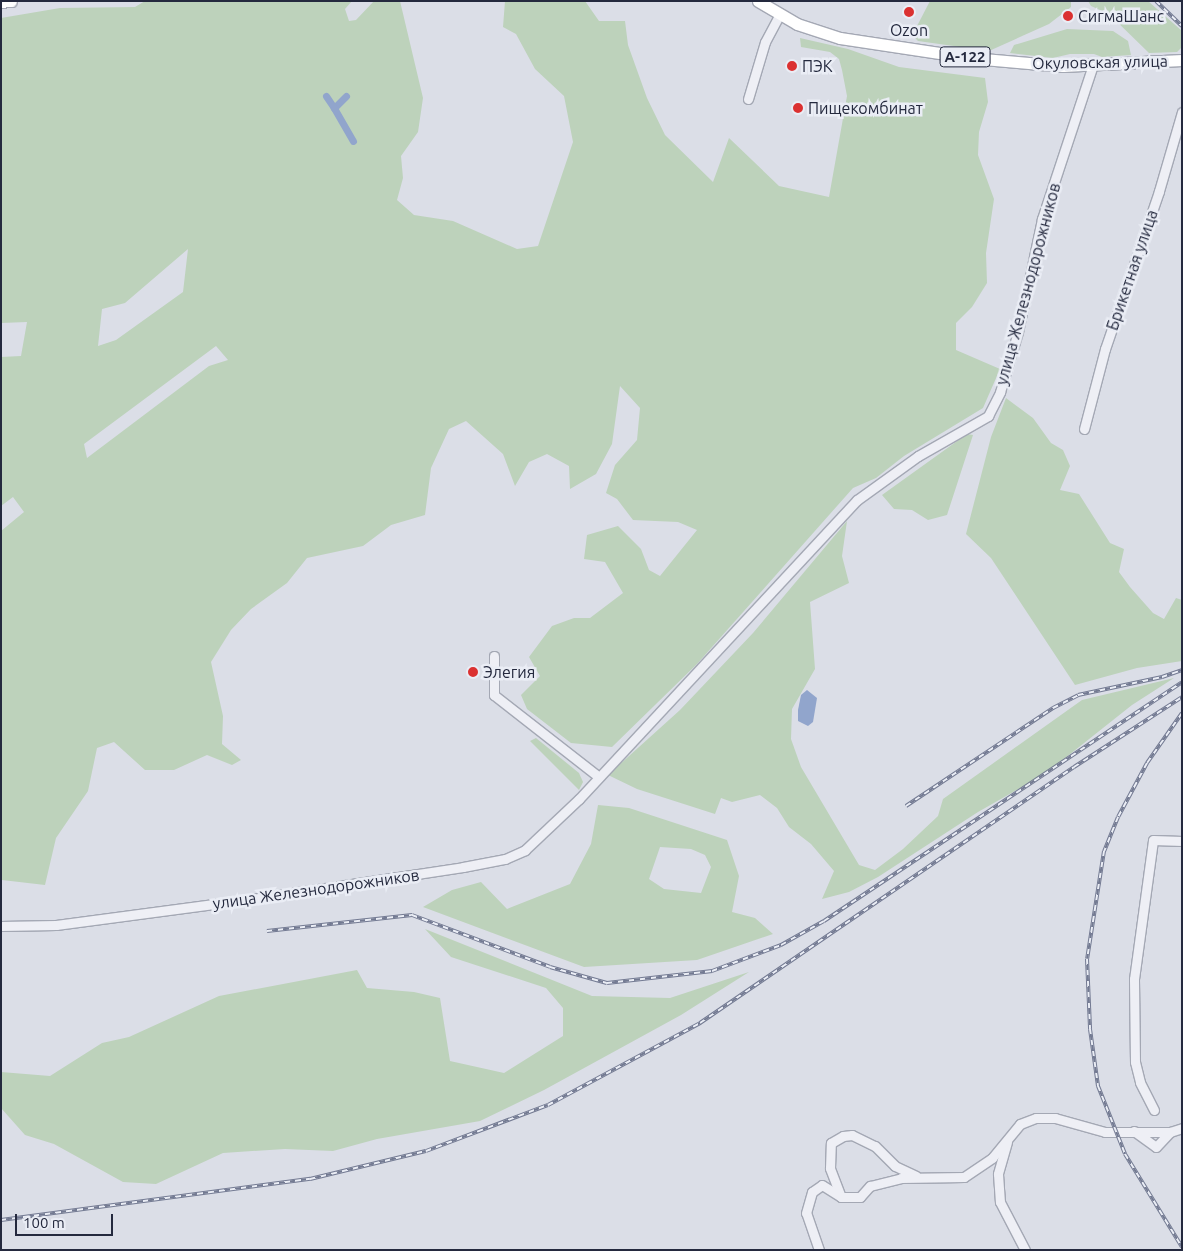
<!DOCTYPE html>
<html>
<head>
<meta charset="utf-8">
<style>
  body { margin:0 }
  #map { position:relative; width:1183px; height:1251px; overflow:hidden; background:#dbdee7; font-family:Ubuntu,sans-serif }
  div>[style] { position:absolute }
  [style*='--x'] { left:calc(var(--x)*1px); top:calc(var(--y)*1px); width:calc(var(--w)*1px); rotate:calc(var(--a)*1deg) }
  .green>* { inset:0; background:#bdd2bb }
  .water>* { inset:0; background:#91a5cc }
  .canal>* { height:7px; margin:-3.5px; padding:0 3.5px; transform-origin:3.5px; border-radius:3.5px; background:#91a5cc }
  .roads { filter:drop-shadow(1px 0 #a4a8b4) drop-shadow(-1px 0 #a4a8b4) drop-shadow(0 1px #a4a8b4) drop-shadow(0 -1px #a4a8b4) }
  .minor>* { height:9px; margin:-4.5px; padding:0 4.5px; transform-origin:4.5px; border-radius:4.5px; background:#eeeff5 }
  .major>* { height:11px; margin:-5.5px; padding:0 5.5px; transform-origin:5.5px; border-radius:5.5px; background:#fff }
  .rail>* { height:4px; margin-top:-2px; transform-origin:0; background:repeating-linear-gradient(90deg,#eaedf5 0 5.5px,#737a92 0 11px); box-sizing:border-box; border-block:1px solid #737a92 }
  .dots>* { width:14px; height:14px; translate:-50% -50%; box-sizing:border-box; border:2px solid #eaedf5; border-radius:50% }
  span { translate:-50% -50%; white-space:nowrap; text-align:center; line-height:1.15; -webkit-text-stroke:5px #eaedf5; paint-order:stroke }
  .shield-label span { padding:1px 4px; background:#eaedf5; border:1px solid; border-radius:4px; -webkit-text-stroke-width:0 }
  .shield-label { font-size:15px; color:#24293e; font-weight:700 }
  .poi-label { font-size:16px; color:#24293e }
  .left { translate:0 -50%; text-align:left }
  .street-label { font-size:16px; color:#24293e }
  .frame { position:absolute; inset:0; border:2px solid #24293e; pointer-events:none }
  .scale { position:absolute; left:15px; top:1214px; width:98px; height:22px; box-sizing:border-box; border:2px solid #24293e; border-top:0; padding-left:6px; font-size:15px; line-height:18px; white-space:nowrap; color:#24293e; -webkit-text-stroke:4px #eaedf5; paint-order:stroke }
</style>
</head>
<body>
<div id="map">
  <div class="green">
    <div style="clip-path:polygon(evenodd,145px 1px,352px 1px,345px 9px,349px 21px,356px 20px,374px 1px,400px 1px,423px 98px,418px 132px,401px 156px,403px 178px,397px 200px,414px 215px,453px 221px,517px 249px,538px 246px,573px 142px,564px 96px,535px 69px,516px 34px,503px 27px,505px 1px,585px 1px,599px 21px,625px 21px,628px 45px,647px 98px,665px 135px,713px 182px,729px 138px,779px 186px,829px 197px,847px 96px,842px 70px,839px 59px,830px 52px,801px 47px,800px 38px,848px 49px,899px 67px,985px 78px,988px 102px,979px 132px,978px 155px,994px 199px,986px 253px,987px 283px,972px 307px,956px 323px,956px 350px,1000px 369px,983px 408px,904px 456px,876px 478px,853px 488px,697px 664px,612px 747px,571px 743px,527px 709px,521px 695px,540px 676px,529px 657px,552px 626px,574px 618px,590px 618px,623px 593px,605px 562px,584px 559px,587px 535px,618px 526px,641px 549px,649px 570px,660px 576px,697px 530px,678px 522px,633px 520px,617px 499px,606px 493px,615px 465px,637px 440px,640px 408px,620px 386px,612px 444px,596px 474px,570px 489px,569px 466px,547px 454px,529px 462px,515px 486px,503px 454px,466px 421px,449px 429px,431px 468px,425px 515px,391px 525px,363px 546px,307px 558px,287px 583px,251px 609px,231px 630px,211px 662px,223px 716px,222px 744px,241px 760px,232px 765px,207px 755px,174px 770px,145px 770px,114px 742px,97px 748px,88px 791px,56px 838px,45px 885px,2px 880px,1px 914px,1px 531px,24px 512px,13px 497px,1px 506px,1px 357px,21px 356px,27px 322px,1px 323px,1px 18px,60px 8px,135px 7px,145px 1px,188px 249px,183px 292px,116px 340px,98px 346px,102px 309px,125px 303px,188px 249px,145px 1px,216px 346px,228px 360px,209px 366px,87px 458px,84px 444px,216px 346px)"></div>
    <div style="clip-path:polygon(930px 1px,1071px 1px,1071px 7px,1049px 24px,989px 51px,918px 41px,914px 37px,917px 26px)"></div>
    <div style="clip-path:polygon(1088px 1px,1148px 1px,1182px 31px,1182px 47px,1177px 52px,1149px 53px,1109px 14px,1091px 6px)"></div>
    <div style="clip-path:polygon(1067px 29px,1113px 31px,1128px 41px,1131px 55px,1102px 57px,1094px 54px,1070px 54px,1053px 58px,1010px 53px,1014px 45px)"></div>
    <div style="clip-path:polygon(1006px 398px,1033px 418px,1051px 443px,1063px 450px,1070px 466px,1060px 490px,1079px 494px,1110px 543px,1124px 549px,1119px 572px,1130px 587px,1153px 613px,1164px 619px,1176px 598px,1182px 600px,1182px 661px,1137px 668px,1075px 685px,991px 558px,966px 534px,991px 437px)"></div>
    <div style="clip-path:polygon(967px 434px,973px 435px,947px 515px,928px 520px,912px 510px,894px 509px,882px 495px)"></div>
    <div style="clip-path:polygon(847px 521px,842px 556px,849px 583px,810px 602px,815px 669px,792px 709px,791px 739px,801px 767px,859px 865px,875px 870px,903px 849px,938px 816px,943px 799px,1082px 700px,1174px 678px,1132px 705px,1045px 774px,978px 812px,878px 877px,849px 892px,822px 899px,834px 871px,811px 844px,789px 827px,777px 808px,760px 795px,732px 802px,721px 798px,715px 814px,637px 789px,608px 775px,680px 710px,753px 633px)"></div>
    <div style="clip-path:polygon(536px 738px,579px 773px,583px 782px,579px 790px,530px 741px)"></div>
    <div style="clip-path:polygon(evenodd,598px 805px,629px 808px,727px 840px,739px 876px,732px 912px,755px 918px,773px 934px,697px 960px,584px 967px,423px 907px,452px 890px,481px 882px,507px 909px,570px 884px,591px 844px,598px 805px,660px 847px,691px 849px,705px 855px,711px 867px,701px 893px,664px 889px,649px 879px,660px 847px)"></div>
    <div style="clip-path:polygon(425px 929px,592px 996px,670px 998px,749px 972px,681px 1015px,544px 1090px,480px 1121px,377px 1139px,333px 1151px,285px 1149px,223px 1153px,156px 1184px,123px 1182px,54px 1144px,25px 1135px,1px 1108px,1px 1072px,50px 1076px,102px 1043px,129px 1037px,219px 996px,357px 970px,367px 988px,414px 992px,440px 998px,450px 1061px,504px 1073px,563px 1036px,563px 1008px,546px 988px,451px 957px)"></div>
  </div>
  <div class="water">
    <div style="clip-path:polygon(807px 690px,817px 698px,813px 722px,808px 726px,798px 721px,798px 710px,801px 695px)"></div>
  </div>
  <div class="canal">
    <div style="--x:326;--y:96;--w:14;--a:56"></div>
    <div style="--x:346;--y:96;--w:17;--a:135"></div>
    <div style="--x:334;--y:108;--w:38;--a:60"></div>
  </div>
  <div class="roads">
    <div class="minor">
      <div style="--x:748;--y:99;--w:59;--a:-73.4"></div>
      <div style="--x:765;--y:42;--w:32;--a:-62"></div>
      <div style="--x:1084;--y:429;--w:83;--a:-75.3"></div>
      <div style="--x:1105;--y:349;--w:167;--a:-71.1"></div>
      <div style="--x:1159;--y:191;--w:82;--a:-73.8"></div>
      <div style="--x:494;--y:656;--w:39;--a:90"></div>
      <div style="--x:494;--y:695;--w:133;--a:38"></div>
      <div style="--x:1;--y:926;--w:55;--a:-1"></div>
      <div style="--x:56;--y:925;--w:218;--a:-7.6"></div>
      <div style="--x:272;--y:896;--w:193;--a:-8.6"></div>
      <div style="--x:463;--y:867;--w:43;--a:-10.8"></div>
      <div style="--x:505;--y:859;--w:22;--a:-24"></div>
      <div style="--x:525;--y:850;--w:74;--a:-43.4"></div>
      <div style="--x:579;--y:799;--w:408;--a:-47.1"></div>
      <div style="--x:857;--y:500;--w:75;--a:-35.8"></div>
      <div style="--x:918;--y:456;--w:81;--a:-29.7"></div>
      <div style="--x:988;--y:416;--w:27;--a:-63"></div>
      <div style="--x:1000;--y:392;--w:63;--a:-73.3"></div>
      <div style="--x:1018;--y:332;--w:116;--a:-78"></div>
      <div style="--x:1042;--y:219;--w:162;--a:-71.7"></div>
      <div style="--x:1154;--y:1110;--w:31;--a:-117"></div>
      <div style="--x:1140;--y:1082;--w:21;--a:-104"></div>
      <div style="--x:1135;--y:1062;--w:83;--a:-90.7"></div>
      <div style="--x:1134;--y:979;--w:140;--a:-82.2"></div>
      <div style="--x:1153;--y:840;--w:29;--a:2"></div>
      <div style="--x:1134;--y:1131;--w:27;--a:36"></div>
      <div style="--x:1156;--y:1147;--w:21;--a:-47"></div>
      <div style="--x:1007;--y:1142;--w:33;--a:106"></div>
      <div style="--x:998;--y:1174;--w:28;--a:86"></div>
      <div style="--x:1000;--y:1202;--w:54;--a:62.5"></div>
      <div style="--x:841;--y:1197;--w:31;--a:-111"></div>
      <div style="--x:830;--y:1168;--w:25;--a:-88"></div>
      <div style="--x:831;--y:1143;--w:14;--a:-30"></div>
      <div style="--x:843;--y:1136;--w:9;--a:-6"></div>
      <div style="--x:852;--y:1135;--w:25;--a:26"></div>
      <div style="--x:875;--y:1146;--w:28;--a:45"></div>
      <div style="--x:895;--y:1166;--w:23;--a:25"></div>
      <div style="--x:819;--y:1250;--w:39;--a:-109"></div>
      <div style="--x:806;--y:1213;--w:22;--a:-74"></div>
      <div style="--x:812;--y:1192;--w:12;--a:-35"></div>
      <div style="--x:822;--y:1185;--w:22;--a:32"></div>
      <div style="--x:841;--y:1197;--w:19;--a:0"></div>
      <div style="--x:860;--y:1197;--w:15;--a:-48"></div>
      <div style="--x:870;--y:1186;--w:32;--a:-14"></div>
      <div style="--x:901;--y:1178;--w:63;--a:-0.9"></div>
      <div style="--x:964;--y:1177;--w:34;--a:-34"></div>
      <div style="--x:992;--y:1158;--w:44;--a:-50.5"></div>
      <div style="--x:1020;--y:1124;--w:17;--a:-21"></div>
      <div style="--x:1036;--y:1118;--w:19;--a:0"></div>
      <div style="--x:1055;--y:1118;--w:52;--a:15.6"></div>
      <div style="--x:1105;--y:1132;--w:65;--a:0"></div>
      <div style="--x:1170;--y:1132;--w:13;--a:-18"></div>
    </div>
    <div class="major">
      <div style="--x:758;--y:1;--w:45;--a:30.5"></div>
      <div style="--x:797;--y:24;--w:45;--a:18"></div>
      <div style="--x:840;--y:38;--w:134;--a:8.6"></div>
      <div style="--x:972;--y:58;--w:91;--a:5"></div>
      <div style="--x:1063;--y:66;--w:119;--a:-2.9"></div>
      <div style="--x:1;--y:2;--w:10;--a:-6"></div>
    </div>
  </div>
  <div class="rail">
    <div style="--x:1156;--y:1;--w:36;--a:44"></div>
    <div style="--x:1182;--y:713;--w:61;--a:125"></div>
    <div style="--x:1147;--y:763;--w:61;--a:118.2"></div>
    <div style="--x:1118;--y:817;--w:37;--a:112"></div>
    <div style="--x:1104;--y:851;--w:109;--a:98.9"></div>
    <div style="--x:1087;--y:959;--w:70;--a:87.5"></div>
    <div style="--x:1090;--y:1029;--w:58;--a:82"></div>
    <div style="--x:1098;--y:1086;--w:73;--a:68.3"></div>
    <div style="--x:1125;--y:1154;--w:109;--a:58.5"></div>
    <div style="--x:906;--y:806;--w:177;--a:-33.7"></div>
    <div style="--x:1053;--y:708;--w:28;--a:-27"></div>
    <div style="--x:1078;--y:695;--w:86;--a:-12.1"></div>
    <div style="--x:1162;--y:677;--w:21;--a:-19"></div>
    <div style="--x:267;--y:931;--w:146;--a:-6.3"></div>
    <div style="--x:412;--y:915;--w:147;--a:20.6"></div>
    <div style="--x:550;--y:967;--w:59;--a:15.7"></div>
    <div style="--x:607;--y:983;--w:106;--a:-6.5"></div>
    <div style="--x:712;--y:971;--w:74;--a:-20.6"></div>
    <div style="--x:781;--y:945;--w:49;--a:-29.2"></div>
    <div style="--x:824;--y:921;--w:430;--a:-33.7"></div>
    <div style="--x:1;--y:1220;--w:312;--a:-7.6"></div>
    <div style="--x:310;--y:1179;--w:119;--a:-13.6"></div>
    <div style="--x:426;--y:1151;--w:130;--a:-20.7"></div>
    <div style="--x:548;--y:1105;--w:173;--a:-28.3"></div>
    <div style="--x:700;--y:1023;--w:453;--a:-34.4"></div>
    <div style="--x:1074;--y:767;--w:129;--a:-32.9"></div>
  </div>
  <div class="dots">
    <div style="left:909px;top:12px;background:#db3131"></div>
    <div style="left:1068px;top:16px;background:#db3131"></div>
    <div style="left:792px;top:66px;background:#db3131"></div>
    <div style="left:798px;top:108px;background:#db3131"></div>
    <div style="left:473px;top:672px;background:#db3131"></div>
  </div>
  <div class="shield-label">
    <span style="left:965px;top:57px">А-122</span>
  </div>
  <div class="poi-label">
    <span class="left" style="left:1078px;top:16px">СигмаШанс</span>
    <span style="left:909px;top:30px">Ozon</span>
    <span class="left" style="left:802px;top:66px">ПЭК</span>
    <span class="left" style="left:808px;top:108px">Пищекомбинат</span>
    <span class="left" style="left:483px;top:672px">Элегия</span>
  </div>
  <div class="street-label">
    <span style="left:1100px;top:62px;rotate:-1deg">Окуловская улица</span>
    <span style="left:1132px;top:270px;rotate:-71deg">Брикетная улица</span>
    <span style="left:1028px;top:284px;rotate:-75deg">улица Железнодорожников</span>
    <span style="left:316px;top:889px;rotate:-8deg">улица Железнодорожников</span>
  </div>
  <div class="frame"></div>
  <div class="scale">100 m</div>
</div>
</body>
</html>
